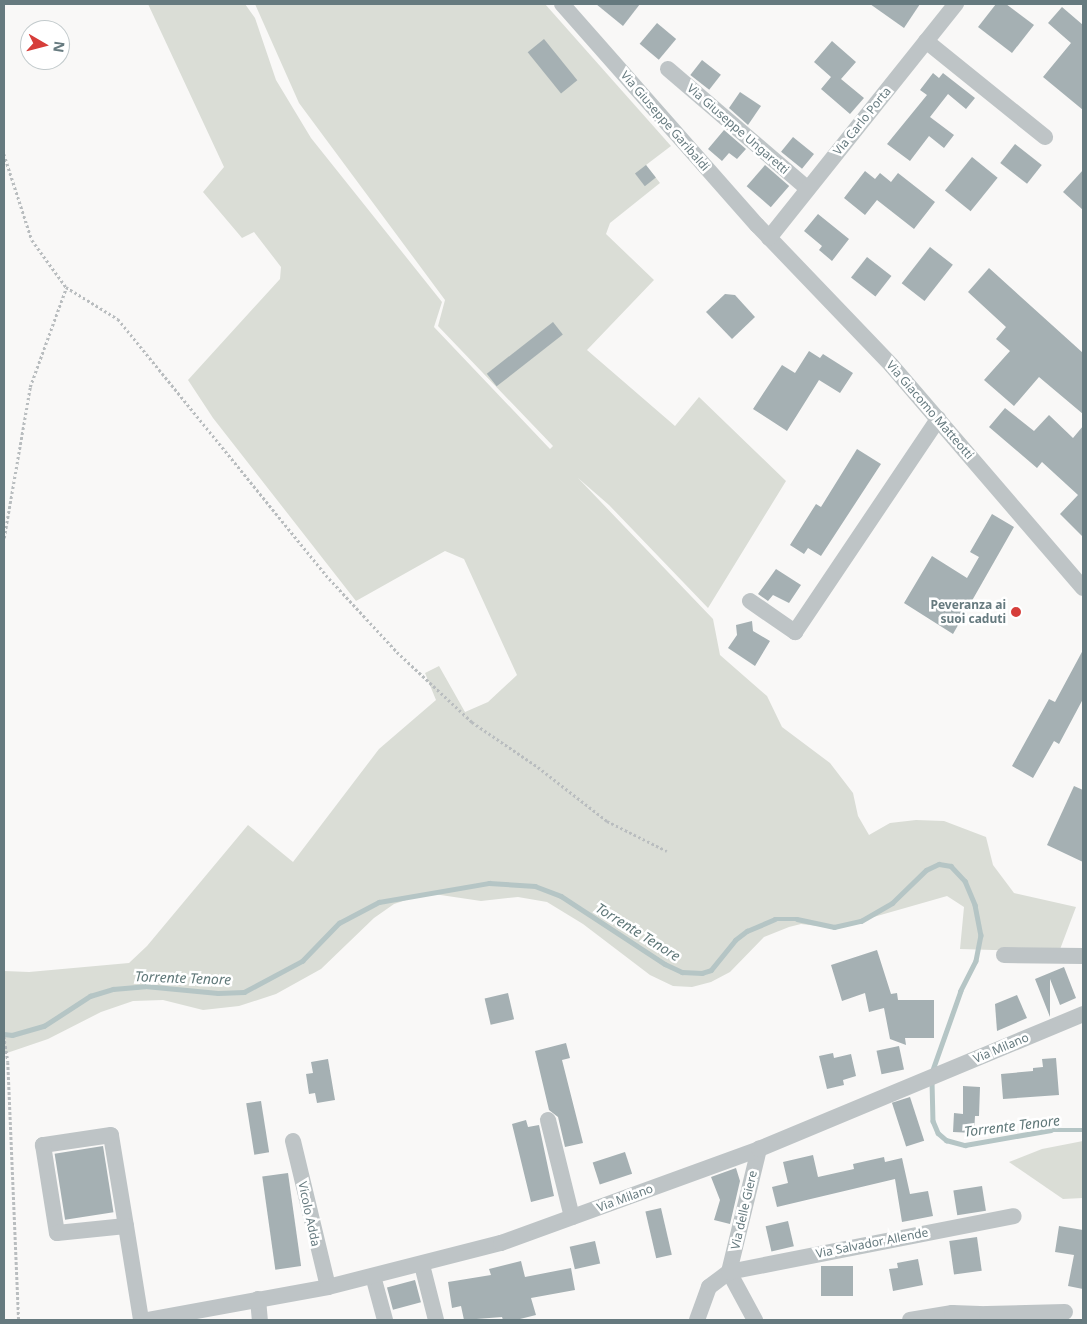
<!DOCTYPE html>
<html>
<head>
<meta charset="utf-8">
<style>
  body { margin:0 }
  #map { position:relative; width:1087px; height:1324px; overflow:hidden; background:#f9f8f7; font-family:"Noto Sans",sans-serif }
  div>[style] { position:absolute }
  [style*='--x'] { left:calc(var(--x)*1px); top:calc(var(--y)*1px); width:calc(var(--w)*1px); rotate:calc(var(--a)*1deg) }
  .green>* { inset:0; background:#daddd6 }
  .stream>* { height:4.5px; margin:-2.25px; padding:0 2.25px; transform-origin:2.25px; border-radius:2.25px; background:#b5c5c5 }
  .building>* { inset:0; background:#a5b0b3; transform-origin:0 0 }
  .path>* { height:2.5px; margin-top:-1.25px; transform-origin:0; background:repeating-linear-gradient(90deg,#b9bdbf 0 2.5px,transparent 0 5px) }
  .minor>* { height:16px; margin:-8px; padding:0 8px; transform-origin:8px; border-radius:8px; background:#bec4c6 }
  .dots>* { width:14px; height:14px; translate:-50% -50%; box-sizing:border-box; border:2px solid #fff; border-radius:50% }
  span { translate:-50% -50%; white-space:nowrap; text-align:center; line-height:1.15; -webkit-text-stroke:5px #fff; paint-order:stroke }
  .street-label { font-size:12px; color:#667a7f }
  .poi-label { font-size:12px; color:#667a7f; font-weight:700 }
  .right { translate:-100% -50%; text-align:right }
  .water-label { font-size:14px; color:#607879; font-style:italic }
  .frame { position:absolute; inset:0; border:5px solid #667a7f; pointer-events:none }
  .north { position:absolute; left:20px; top:20px; width:50px; height:50px; box-sizing:border-box; background:#fff; border:1px solid #c2cacc; border-radius:50%; rotate:98deg; font-size:14px; font-weight:700; line-height:20px; text-align:center; color:#667a7f }
  .north::after { content:''; display:block; margin:auto; width:18px; height:22px; background:#d63e3a; clip-path:polygon(50% 0,100% 100%,50% 72%,0 100%) }
</style>
</head>
<body>
<div id="map">
  <div class="green">
    <div style="clip-path:polygon(148px 4px,245px 4px,255px 18px,276px 80px,311px 138px,442px 302px,434px 327px,550px 449px,553px 446px,438px 326px,445px 300px,299px 103px,255px 4px,545px 4px,671px 146px,646px 165px,660px 183px,610px 223px,606px 234px,654px 280px,587px 350px,675px 426px,699px 397px,786px 481px,708px 608px,609px 505px,578px 478px,713px 619px,720px 655px,767px 696px,782px 727px,830px 763px,853px 793px,858px 816px,869px 835px,890px 823px,916px 820px,944px 821px,986px 837px,993px 865px,1014px 893px,1076px 907px,1059px 952px,960px 949px,964px 907px,947px 896px,835px 928px,801px 924px,789px 927px,764px 937px,730px 972px,711px 982px,692px 987px,673px 986px,650px 975px,583px 924px,547px 902px,518px 897px,481px 901px,427px 893px,394px 904px,374px 918px,321px 969px,276px 994px,239px 1006px,203px 1010px,163px 1000px,133px 1001px,101px 1012px,48px 1039px,4px 1054px,4px 971px,29px 972px,129px 963px,147px 946px,248px 825px,293px 862px,379px 749px,436px 700px,425px 673px,439px 666px,465px 712px,488px 702px,517px 675px,464px 559px,445px 551px,356px 601px,213px 418px,188px 380px,280px 279px,281px 267px,254px 232px,242px 238px,203px 192px,224px 167px)"></div>
    <div style="clip-path:polygon(1083px 1141px,1083px 1198px,1063px 1199px,1009px 1162px,1042px 1149px)"></div>
  </div>
  <div class="stream">
    <div style="--x:4;--y:1034;--w:8;--a:7"></div>
    <div style="--x:12;--y:1035;--w:33;--a:-16"></div>
    <div style="--x:44;--y:1026;--w:55;--a:-33.1"></div>
    <div style="--x:90;--y:996;--w:24;--a:-17"></div>
    <div style="--x:113;--y:989;--w:32;--a:-5"></div>
    <div style="--x:145;--y:986;--w:73;--a:5.5"></div>
    <div style="--x:218;--y:993;--w:26;--a:-2"></div>
    <div style="--x:244;--y:992;--w:66;--a:-28.1"></div>
    <div style="--x:302;--y:961;--w:53;--a:-45.8"></div>
    <div style="--x:339;--y:923;--w:45;--a:-27.7"></div>
    <div style="--x:379;--y:902;--w:112;--a:-9.8"></div>
    <div style="--x:489;--y:883;--w:46;--a:3.7"></div>
    <div style="--x:535;--y:886;--w:28;--a:21"></div>
    <div style="--x:561;--y:896;--w:124;--a:33.2"></div>
    <div style="--x:665;--y:964;--w:19;--a:25"></div>
    <div style="--x:682;--y:972;--w:20;--a:3"></div>
    <div style="--x:702;--y:973;--w:9;--a:-18"></div>
    <div style="--x:711;--y:970;--w:38;--a:-51"></div>
    <div style="--x:735;--y:940;--w:15;--a:-37"></div>
    <div style="--x:747;--y:931;--w:30;--a:-23"></div>
    <div style="--x:775;--y:919;--w:22;--a:0"></div>
    <div style="--x:797;--y:919;--w:38;--a:12"></div>
    <div style="--x:834;--y:927;--w:28;--a:-13"></div>
    <div style="--x:861;--y:921;--w:36;--a:-30"></div>
    <div style="--x:892;--y:903;--w:47;--a:-44.1"></div>
    <div style="--x:926;--y:870;--w:14;--a:-25"></div>
    <div style="--x:939;--y:864;--w:12;--a:9"></div>
    <div style="--x:951;--y:866;--w:21;--a:47"></div>
    <div style="--x:965;--y:881;--w:26;--a:67"></div>
    <div style="--x:975;--y:905;--w:31;--a:79"></div>
    <div style="--x:981;--y:935;--w:26;--a:101"></div>
    <div style="--x:976;--y:961;--w:34;--a:117"></div>
    <div style="--x:961;--y:991;--w:87;--a:109.5"></div>
    <div style="--x:932;--y:1081;--w:40;--a:88.6"></div>
    <div style="--x:933;--y:1121;--w:13;--a:67"></div>
    <div style="--x:938;--y:1133;--w:11;--a:41"></div>
    <div style="--x:946;--y:1140;--w:20;--a:15"></div>
    <div style="--x:965;--y:1145;--w:87;--a:-9.9"></div>
    <div style="--x:1051;--y:1130;--w:32;--a:0"></div>
  </div>
  <div class="building">
    <div style="clip-path:polygon(596px 4px,640px 4px,623px 26px)"></div>
    <div style="clip-path:polygon(870px 4px,920px 4px,904px 28px)"></div>
    <div style="clip-path:polygon(996px 4px,1006px 4px,1034px 25px,1012px 53px,978px 27px)"></div>
    <div style="clip-path:polygon(1062px 7px,1083px 25px,1083px 110px,1043px 77px,1071px 43px,1048px 23px)"></div>
    <div style="left:657px;top:23px;width:25px;height:27px;rotate:40deg"></div>
    <div style="left:544px;top:39px;width:53px;height:21px;rotate:51deg"></div>
    <div style="clip-path:polygon(832px 41px,856px 62px,841px 79px,864px 98px,850px 114px,821px 89px,831px 77px,814px 62px)"></div>
    <div style="left:702px;top:60px;width:24px;height:19px;rotate:38deg"></div>
    <div style="clip-path:polygon(933px 73px,939px 78px,943px 73px,975px 98px,966px 109px,948px 94px,930px 117px,954px 135px,944px 148px,929px 136px,910px 161px,887px 144px,927px 95px,920px 90px)"></div>
    <div style="clip-path:polygon(740px 92px,761px 106px,748px 125px,729px 108px)"></div>
    <div style="clip-path:polygon(724px 130px,746px 149px,737px 159px,729px 153px,722px 161px,708px 149px)"></div>
    <div style="left:793px;top:137px;width:27px;height:19px;rotate:39deg"></div>
    <div style="left:1015px;top:144px;width:34px;height:24px;rotate:38deg"></div>
    <div style="left:972px;top:157px;width:33px;height:43px;rotate:39deg"></div>
    <div style="left:646px;top:165px;width:16px;height:14px;rotate:52deg"></div>
    <div style="left:765px;top:165px;width:32px;height:28px;rotate:41deg"></div>
    <div style="clip-path:polygon(1083px 170px,1083px 210px,1063px 192px)"></div>
    <div style="clip-path:polygon(865px 171px,875px 179px,880px 173px,891px 182px,898px 173px,935px 202px,914px 229px,877px 200px,865px 215px,844px 198px)"></div>
    <div style="clip-path:polygon(818px 214px,849px 239px,832px 261px,819px 250px,822px 246px,804px 231px)"></div>
    <div style="left:930px;top:247px;width:29px;height:46px;rotate:38deg"></div>
    <div style="left:867px;top:257px;width:31px;height:26px;rotate:38deg"></div>
    <div style="clip-path:polygon(989px 268px,1083px 353px,1083px 414px,1039px 377px,1014px 406px,984px 380px,1010px 351px,996px 339px,1006px 327px,968px 292px)"></div>
    <div style="clip-path:polygon(725px 294px,735px 295px,755px 317px,732px 339px,706px 312px)"></div>
    <div style="left:553px;top:322px;width:16px;height:84px;rotate:52deg"></div>
    <div style="clip-path:polygon(809px 351px,820px 358px,823px 354px,853px 373px,840px 393px,819px 380px,787px 431px,753px 409px,782px 365px,795px 373px)"></div>
    <div style="clip-path:polygon(1005px 408px,1034px 431px,1049px 415px,1073px 438px,1083px 426px,1083px 537px,1060px 514px,1078px 495px,1042px 462px,1037px 468px,989px 427px)"></div>
    <div style="clip-path:polygon(857px 449px,881px 464px,821px 556px,808px 548px,804px 554px,790px 545px,816px 504px,821px 507px)"></div>
    <div style="clip-path:polygon(992px 514px,1014px 527px,953px 634px,904px 603px,932px 556px,967px 578px,979px 557px,970px 552px)"></div>
    <div style="clip-path:polygon(776px 569px,801px 585px,789px 603px,773px 595px,768px 601px,758px 594px)"></div>
    <div style="clip-path:polygon(752px 621px,753px 631px,770px 641px,755px 666px,728px 648px,737px 635px,736px 625px)"></div>
    <div style="clip-path:polygon(1083px 650px,1083px 699px,1059px 744px,1054px 741px,1033px 778px,1012px 766px,1049px 699px,1055px 702px)"></div>
    <div style="clip-path:polygon(1074px 786px,1083px 790px,1083px 862px,1047px 845px)"></div>
    <div style="clip-path:polygon(877px 950px,891px 994px,897px 993px,898px 1000px,934px 1000px,934px 1038px,905px 1038px,906px 1045px,890px 1039px,884px 1008px,869px 1012px,865px 993px,842px 1001px,831px 965px)"></div>
    <div style="clip-path:polygon(1064px 967px,1076px 998px,1060px 1005px,1050px 979px,1050px 1017px,1035px 979px)"></div>
    <div style="left:508px;top:993px;width:27px;height:24px;rotate:77deg"></div>
    <div style="clip-path:polygon(1017px 995px,1027px 1018px,997px 1031px,995px 1004px)"></div>
    <div style="clip-path:polygon(566px 1043px,570px 1058px,562px 1060px,583px 1143px,565px 1147px,558px 1117px,549px 1110px,535px 1051px)"></div>
    <div style="left:899px;top:1046px;width:24px;height:23px;rotate:78deg"></div>
    <div style="clip-path:polygon(833px 1053px,834px 1058px,851px 1054px,856px 1076px,843px 1080px,844px 1085px,827px 1089px,819px 1056px)"></div>
    <div style="clip-path:polygon(1056px 1058px,1059px 1095px,1003px 1099px,1001px 1074px,1033px 1071px,1033px 1068px,1043px 1067px,1042px 1059px)"></div>
    <div style="clip-path:polygon(328px 1059px,335px 1100px,317px 1103px,315px 1093px,309px 1094px,306px 1074px,313px 1073px,311px 1062px)"></div>
    <div style="clip-path:polygon(963px 1086px,980px 1087px,979px 1116px,975px 1116px,974px 1133px,953px 1132px,954px 1113px,963px 1114px)"></div>
    <div style="left:910px;top:1097px;width:46px;height:19px;rotate:72deg"></div>
    <div style="left:261px;top:1101px;width:52px;height:15px;rotate:81deg"></div>
    <div style="clip-path:polygon(526px 1120px,528px 1127px,539px 1125px,554px 1196px,531px 1202px,512px 1124px)"></div>
    <div style="left:103px;top:1146px;width:67px;height:49px;rotate:81deg"></div>
    <div style="left:625px;top:1152px;width:23px;height:34px;rotate:72deg"></div>
    <div style="clip-path:polygon(813px 1155px,818px 1177px,854px 1169px,853px 1164px,884px 1157px,885px 1162px,902px 1158px,910px 1194px,928px 1191px,933px 1216px,902px 1222px,895px 1179px,777px 1207px,772px 1187px,788px 1183px,783px 1162px)"></div>
    <div style="clip-path:polygon(736px 1168px,740px 1181px,730px 1224px,714px 1220px,720px 1200px,711px 1177px)"></div>
    <div style="left:288px;top:1173px;width:94px;height:26px;rotate:82deg"></div>
    <div style="left:982px;top:1186px;width:25px;height:29px;rotate:81deg"></div>
    <div style="left:661px;top:1208px;width:48px;height:16px;rotate:77deg"></div>
    <div style="left:788px;top:1221px;width:26px;height:23px;rotate:77deg"></div>
    <div style="clip-path:polygon(1059px 1226px,1083px 1230px,1083px 1289px,1068px 1286px,1074px 1255px,1055px 1252px)"></div>
    <div style="left:977px;top:1237px;width:34px;height:28px;rotate:82deg"></div>
    <div style="left:595px;top:1241px;width:23px;height:26px;rotate:77deg"></div>
    <div style="clip-path:polygon(918px 1259px,923px 1285px,893px 1291px,889px 1269px,898px 1268px,897px 1263px)"></div>
    <div style="clip-path:polygon(521px 1261px,525px 1277px,571px 1268px,575px 1290px,531px 1298px,536px 1315px,516px 1320px,503px 1320px,502px 1317px,464px 1320px,461px 1306px,452px 1308px,448px 1282px,491px 1275px,489px 1269px)"></div>
    <div style="left:821px;top:1266px;width:32px;height:30px"></div>
    <div style="left:415px;top:1280px;width:23px;height:29px;rotate:75deg"></div>
  </div>
  <div class="path">
    <div style="--x:4;--y:154;--w:90;--a:72"></div>
    <div style="--x:32;--y:240;--w:58;--a:54.1"></div>
    <div style="--x:66;--y:287;--w:61;--a:31.6"></div>
    <div style="--x:118;--y:319;--w:330;--a:50.9"></div>
    <div style="--x:326;--y:575;--w:105;--a:47.3"></div>
    <div style="--x:397;--y:652;--w:103;--a:43"></div>
    <div style="--x:472;--y:722;--w:80;--a:34.3"></div>
    <div style="--x:538;--y:767;--w:88;--a:38"></div>
    <div style="--x:607;--y:821;--w:67;--a:26.6"></div>
    <div style="--x:4;--y:538;--w:153;--a:-80.2"></div>
    <div style="--x:30;--y:387;--w:105;--a:-70"></div>
    <div style="--x:4;--y:1036;--w:26;--a:81"></div>
    <div style="--x:8;--y:1062;--w:258;--a:87.6"></div>
  </div>
  <div class="minor">
    <div style="--x:562;--y:4;--w:295;--a:48.6"></div>
    <div style="--x:757;--y:225;--w:195;--a:46.2"></div>
    <div style="--x:892;--y:366;--w:293;--a:49.3"></div>
    <div style="--x:926;--y:41;--w:153;--a:38.9"></div>
    <div style="--x:668;--y:69;--w:184;--a:40.6"></div>
    <div style="--x:769;--y:238;--w:300;--a:-51.4"></div>
    <div style="--x:750;--y:601;--w:55;--a:34.6"></div>
    <div style="--x:795;--y:632;--w:257;--a:-56.1"></div>
    <div style="--x:1004;--y:955;--w:79;--a:0.7"></div>
    <div style="--x:548;--y:1120;--w:100;--a:76.1"></div>
    <div style="--x:293;--y:1141;--w:150;--a:76.5"></div>
    <div style="--x:126;--y:1226;--w:92;--a:-99.4"></div>
    <div style="--x:111;--y:1135;--w:69;--a:171.6"></div>
    <div style="--x:43;--y:1145;--w:89;--a:81"></div>
    <div style="--x:57;--y:1233;--w:69;--a:-5.8"></div>
    <div style="--x:126;--y:1226;--w:95;--a:80.9"></div>
    <div style="--x:422;--y:1265;--w:57;--a:75.7"></div>
    <div style="--x:729;--y:1272;--w:127;--a:-76.3"></div>
    <div style="--x:729;--y:1272;--w:55;--a:61.6"></div>
    <div style="--x:373;--y:1276;--w:46;--a:74.7"></div>
    <div style="--x:258;--y:1299;--w:21;--a:85"></div>
    <div style="--x:147;--y:1320;--w:184;--a:-10.3"></div>
    <div style="--x:328;--y:1287;--w:179;--a:-14.3"></div>
    <div style="--x:501;--y:1243;--w:275;--a:-20"></div>
    <div style="--x:759;--y:1149;--w:351;--a:-22.6"></div>
    <div style="--x:697;--y:1320;--w:35;--a:-70"></div>
    <div style="--x:709;--y:1287;--w:25;--a:-37"></div>
    <div style="--x:729;--y:1272;--w:290;--a:-11.1"></div>
    <div style="--x:910;--y:1320;--w:43;--a:-9.5"></div>
    <div style="--x:952;--y:1313;--w:35;--a:2"></div>
    <div style="--x:985;--y:1320;--w:6;--a:-72"></div>
    <div style="--x:987;--y:1314;--w:78;--a:-1.5"></div>
  </div>
  <div class="dots">
    <div style="left:1016px;top:612px;background:#d63e3a"></div>
  </div>
  <div class="street-label">
    <span style="left:665px;top:121px;rotate:49deg">Via Giuseppe Garibaldi</span>
    <span style="left:862px;top:121px;rotate:-51deg">Via Carlo Porta</span>
    <span style="left:738px;top:129px;rotate:41deg">Via Giuseppe Ungaretti</span>
    <span style="left:930px;top:410px;rotate:49deg">Via Giacomo Matteotti</span>
    <span style="left:1001px;top:1048px;rotate:-23deg">Via Milano</span>
    <span style="left:625px;top:1198px;rotate:-20deg">Via Milano</span>
    <span style="left:744px;top:1210px;rotate:-77deg">Via delle Giere</span>
    <span style="left:309px;top:1214px;rotate:78deg">Vicolo Adda</span>
    <span style="left:872px;top:1243px;rotate:-11deg">Via Salvador Allende</span>
  </div>
  <div class="poi-label">
    <span class="right" style="left:1006px;top:612px">Peveranza ai<br>suoi caduti</span>
  </div>
  <div class="water-label">
    <span style="left:638px;top:932px;rotate:32deg">Torrente Tenore</span>
    <span style="left:183px;top:978px;rotate:2deg">Torrente Tenore</span>
    <span style="left:1012px;top:1126px;rotate:-7deg">Torrente Tenore</span>
  </div>
  <div class="frame"></div>
  <div class="north">N</div>
</div>
</body>
</html>
